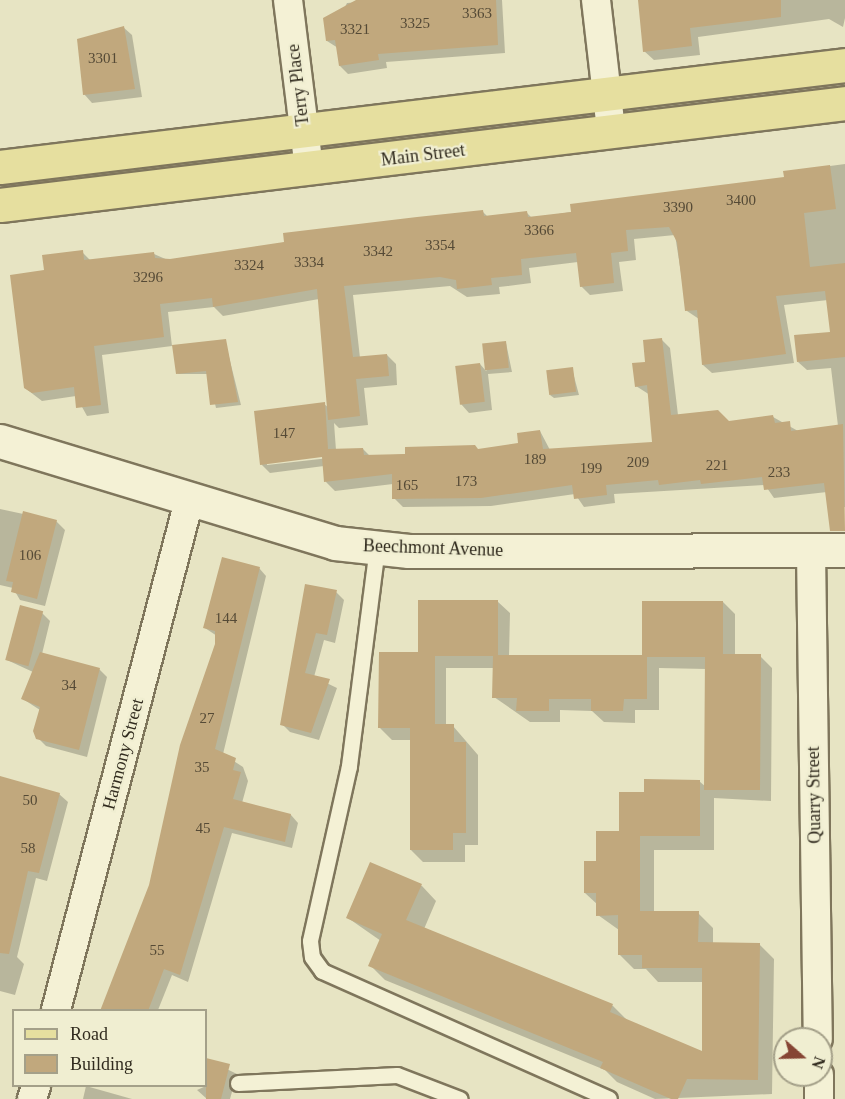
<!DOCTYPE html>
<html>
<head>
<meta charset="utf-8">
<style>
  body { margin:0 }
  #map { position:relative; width:845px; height:1099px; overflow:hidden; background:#e7e4c3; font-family:Georgia,serif }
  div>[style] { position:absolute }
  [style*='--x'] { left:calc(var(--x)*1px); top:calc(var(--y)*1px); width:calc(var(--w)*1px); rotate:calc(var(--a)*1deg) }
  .shadow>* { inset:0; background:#0003 }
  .building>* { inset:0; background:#c1a87d; transform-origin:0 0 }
  .roads { filter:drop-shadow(2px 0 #7f765c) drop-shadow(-2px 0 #7f765c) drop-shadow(0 2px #7f765c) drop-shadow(0 -2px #7f765c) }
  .lane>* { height:15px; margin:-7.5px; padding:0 7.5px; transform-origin:7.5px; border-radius:7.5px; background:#f4f1d5 }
  .street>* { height:28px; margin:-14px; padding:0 14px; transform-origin:14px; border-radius:14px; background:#f4f1d5 }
  .secondary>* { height:33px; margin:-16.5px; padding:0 16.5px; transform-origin:16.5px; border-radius:16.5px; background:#f4f1d5 }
  .primary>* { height:33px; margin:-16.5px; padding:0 16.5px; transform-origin:16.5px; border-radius:16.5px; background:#e6df9f }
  span { translate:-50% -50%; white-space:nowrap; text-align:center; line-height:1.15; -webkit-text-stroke:4.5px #f0eed1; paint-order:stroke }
  .number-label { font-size:15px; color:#554a36 }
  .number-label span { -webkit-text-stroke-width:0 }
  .street-label { font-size:18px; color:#312b1e }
  .legend { position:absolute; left:12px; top:1009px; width:195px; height:78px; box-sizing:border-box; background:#f0eed1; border:2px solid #a4a089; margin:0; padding:8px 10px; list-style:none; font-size:18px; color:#312b1e }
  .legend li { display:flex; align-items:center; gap:12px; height:30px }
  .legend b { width:30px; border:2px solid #a4a089 }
  .north { position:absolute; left:773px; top:1027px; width:60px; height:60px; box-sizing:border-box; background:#f0eed1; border:2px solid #a4a089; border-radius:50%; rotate:110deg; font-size:16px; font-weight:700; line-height:24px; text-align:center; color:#312b1e }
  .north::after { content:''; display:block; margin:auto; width:21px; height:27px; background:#864534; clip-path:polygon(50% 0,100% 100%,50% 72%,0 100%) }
</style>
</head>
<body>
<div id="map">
  <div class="shadow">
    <div style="clip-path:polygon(387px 0,502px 0,505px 53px,386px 62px,387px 68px,348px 74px,340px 66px,338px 48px,327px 41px,347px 3px)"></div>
    <div style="clip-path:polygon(643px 0,845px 0,845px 18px,843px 27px,829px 19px,698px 37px,700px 55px,654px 60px,644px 51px)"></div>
    <div style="clip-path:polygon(123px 27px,132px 35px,142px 97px,92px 103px,84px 94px)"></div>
    <div style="clip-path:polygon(evenodd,845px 164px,845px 507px,836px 508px,827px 492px,774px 498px,765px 485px,614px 494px,615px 503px,584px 507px,575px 494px,491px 506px,403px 507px,394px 498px,393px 484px,335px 491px,326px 482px,324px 466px,270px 473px,261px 464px,324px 404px,329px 408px,319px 299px,223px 316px,214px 307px,168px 312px,172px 346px,102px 355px,109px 413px,87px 416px,76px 396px,42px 401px,25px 388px,46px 272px,82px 252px,91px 261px,154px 254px,170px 261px,482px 211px,488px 217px,527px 213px,532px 218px,786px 179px,785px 172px,845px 164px,675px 235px,687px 311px,699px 319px,703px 365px,712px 373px,794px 363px,784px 305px,828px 300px,832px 333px,798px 362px,807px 370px,831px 368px,838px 426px,798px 431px,773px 417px,729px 422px,678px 415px,670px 348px,661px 339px,636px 386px,650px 395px,654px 443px,550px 450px,540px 431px,520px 445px,479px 451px,370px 456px,363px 449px,336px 450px,334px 423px,339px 428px,368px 425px,364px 388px,397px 385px,396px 364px,387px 355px,360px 358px,353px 295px,450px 286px,467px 297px,500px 294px,499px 287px,531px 283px,529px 268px,578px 262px,581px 286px,590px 295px,623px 291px,619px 262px,636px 260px,634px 239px,675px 235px,845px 164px,329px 455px,329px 458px,267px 465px,267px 462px,329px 455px)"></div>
    <div style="clip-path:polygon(225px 341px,241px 405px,216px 408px,208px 374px,177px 374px)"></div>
    <div style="clip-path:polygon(506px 343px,512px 372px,488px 374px,492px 410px,469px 413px,461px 404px,480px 364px,486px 371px)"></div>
    <div style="clip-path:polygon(572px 369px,579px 395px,554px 398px,550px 395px)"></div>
    <div style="clip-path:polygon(0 509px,56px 521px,65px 530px,45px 606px,20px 600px,13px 588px,0 585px)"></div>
    <div style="clip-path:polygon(259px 568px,266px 576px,223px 754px,243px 767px,248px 781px,242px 803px,291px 815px,298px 823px,292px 848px,232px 833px,188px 982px,172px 975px,158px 1010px,104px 1010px,150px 885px,217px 644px,217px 636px,205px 628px)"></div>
    <div style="clip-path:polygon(306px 586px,336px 592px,344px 600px,335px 643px,324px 640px,314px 677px,337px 688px,319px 740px,290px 732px,282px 724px)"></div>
    <div style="clip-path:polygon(497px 601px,510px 613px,509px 656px,643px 657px,723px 602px,735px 614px,735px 655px,760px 656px,772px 668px,771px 801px,714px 798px,714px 850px,654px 850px,654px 913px,698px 913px,713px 928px,713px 944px,759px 944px,774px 959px,772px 1094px,655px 1099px,617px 1082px,605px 1070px,385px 980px,370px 965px,381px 941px,348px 918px,371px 864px,422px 886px,436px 901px,424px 929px,613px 1006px,628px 1021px,703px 1053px,704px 982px,658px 982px,646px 969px,634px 969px,619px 954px,619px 930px,598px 915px,598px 905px,585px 893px,598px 863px,645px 794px,699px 781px,706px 787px,706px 669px,659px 668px,659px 710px,635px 710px,635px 723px,604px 722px,592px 711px,560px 710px,560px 722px,530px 722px,494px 697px,494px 668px,446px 668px,446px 726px,453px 726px,478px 755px,478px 845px,465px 845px,465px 862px,423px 862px,411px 850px,412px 740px,392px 740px,380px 728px,419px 654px)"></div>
    <div style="clip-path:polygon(42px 613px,50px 621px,42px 654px,99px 669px,107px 677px,87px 757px,46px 746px,38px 738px,40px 710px,23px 699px,33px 672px,7px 660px)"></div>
    <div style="clip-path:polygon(0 778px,59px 794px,68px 802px,47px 881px,36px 878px,17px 957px,24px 964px,15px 995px,0 991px)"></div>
    <div style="clip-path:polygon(206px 1059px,237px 1074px,230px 1099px,207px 1099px,197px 1090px,206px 1086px)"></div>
    <div style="clip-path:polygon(86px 1086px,132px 1099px,83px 1099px)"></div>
  </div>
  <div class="building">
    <div style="clip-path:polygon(356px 0,496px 0,498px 45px,378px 54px,379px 60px,339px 66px,335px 40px,326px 41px,323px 18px)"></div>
    <div style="clip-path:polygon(638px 0,781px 0,781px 17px,690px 28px,692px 46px,643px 52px)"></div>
    <div style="clip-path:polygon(124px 26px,135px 89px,83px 95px,77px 39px)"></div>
    <div style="clip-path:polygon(830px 165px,836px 209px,804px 213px,810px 267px,845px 263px,845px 357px,797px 362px,794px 335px,830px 332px,825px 291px,776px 296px,786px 354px,702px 365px,697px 310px,685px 311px,677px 242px,669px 227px,626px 230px,628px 251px,611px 253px,614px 283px,580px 287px,576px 253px,521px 259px,522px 275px,491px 278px,492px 285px,457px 289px,456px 280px,440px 277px,344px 286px,353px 357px,387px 354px,389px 376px,356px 379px,360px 416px,328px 420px,317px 289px,213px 307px,212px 298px,160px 304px,164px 337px,94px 346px,101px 405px,76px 408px,74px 387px,32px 393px,24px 388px,10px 275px,44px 270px,42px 255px,83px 250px,84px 260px,154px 252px,155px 258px,170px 259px,284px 242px,283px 233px,417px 217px,483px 210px,484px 216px,527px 211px,528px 217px,571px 212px,570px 204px,784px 177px,783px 171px)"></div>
    <div style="clip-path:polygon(662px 338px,671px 415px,718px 410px,729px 421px,773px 415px,775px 423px,790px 421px,791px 431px,843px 424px,845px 531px,830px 531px,824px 483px,764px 490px,762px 477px,701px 484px,700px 480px,659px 485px,658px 480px,606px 485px,607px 495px,574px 499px,572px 485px,481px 498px,392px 499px,392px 474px,324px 482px,322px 457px,260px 465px,254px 411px,325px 402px,328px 449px,363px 448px,364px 455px,405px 454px,405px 447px,475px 445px,478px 449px,518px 443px,517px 433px,540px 430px,543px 449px,652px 442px,647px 385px,635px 387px,632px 363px,645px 362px,643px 340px)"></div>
    <div style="clip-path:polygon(226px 339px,238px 402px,210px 405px,206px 371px,176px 374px,172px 345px)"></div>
    <div style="left:506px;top:341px;width:27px;height:24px;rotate:84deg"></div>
    <div style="left:480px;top:363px;width:39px;height:25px;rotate:83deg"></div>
    <div style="left:573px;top:367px;width:25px;height:27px;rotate:83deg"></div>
    <div style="clip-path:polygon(23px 511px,57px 520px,37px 599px,11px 592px,13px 582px,6px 581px)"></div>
    <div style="clip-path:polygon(222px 557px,260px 567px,215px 749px,236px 758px,233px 770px,241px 772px,233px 799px,291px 814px,285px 842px,224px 827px,180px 975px,164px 969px,148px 1011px,100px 1011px,149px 885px,180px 745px,215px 644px,215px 631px,203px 628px)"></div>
    <div style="clip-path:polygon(305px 584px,337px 590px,327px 635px,316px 633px,305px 673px,330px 679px,311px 733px,280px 725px)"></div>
    <div style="clip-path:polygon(418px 600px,498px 600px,498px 655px,642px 655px,642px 601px,723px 601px,723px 654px,761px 654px,760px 790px,704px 790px,705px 657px,647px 657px,647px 699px,624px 699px,623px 711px,591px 711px,591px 699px,549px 699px,549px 711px,516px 711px,517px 698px,492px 698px,493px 656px,435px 656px,435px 724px,454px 724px,454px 742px,466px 742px,466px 833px,453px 833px,453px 850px,410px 850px,410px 728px,378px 728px,379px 652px,418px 652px)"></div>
    <div style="left:20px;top:605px;width:24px;height:57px;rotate:15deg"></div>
    <div style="clip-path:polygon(40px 652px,100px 668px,79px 750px,36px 739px,33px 731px,40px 707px,21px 699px)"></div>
    <div style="clip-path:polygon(0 776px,60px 793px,39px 873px,28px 871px,9px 954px,0 953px)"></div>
    <div style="clip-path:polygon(644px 779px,700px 780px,700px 836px,640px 836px,640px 911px,699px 911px,698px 942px,760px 943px,758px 1080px,687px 1079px,678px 1099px,671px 1099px,600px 1068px,603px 1062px,368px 966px,382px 934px,346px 918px,370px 862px,422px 884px,406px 920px,613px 1004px,610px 1012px,702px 1051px,702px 968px,642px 968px,642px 955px,618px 955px,618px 915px,596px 916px,596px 893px,584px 893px,584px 861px,596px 861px,596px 831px,619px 831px,619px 792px,644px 792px)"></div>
    <div style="clip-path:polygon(206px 1058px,230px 1064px,221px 1099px,206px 1099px)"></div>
  </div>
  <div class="roads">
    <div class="lane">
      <div style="--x:377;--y:547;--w:221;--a:97.3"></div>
      <div style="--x:349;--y:766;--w:179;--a:102.6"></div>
      <div style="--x:310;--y:941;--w:16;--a:83"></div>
      <div style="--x:312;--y:957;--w:17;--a:54"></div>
      <div style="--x:322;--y:971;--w:314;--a:24"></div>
      <div style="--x:238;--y:1083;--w:159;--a:-2.9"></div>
      <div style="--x:397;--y:1075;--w:67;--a:20.9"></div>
    </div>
    <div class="street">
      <div style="--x:288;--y:0;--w:170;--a:82.9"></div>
      <div style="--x:596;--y:0;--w:131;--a:83.4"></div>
      <div style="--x:811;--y:551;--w:488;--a:89.2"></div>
      <div style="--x:56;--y:1010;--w:530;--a:-75.36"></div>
      <div style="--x:819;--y:1075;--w:24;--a:90"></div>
      <div style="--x:32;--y:1099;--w:14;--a:-73"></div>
    </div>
    <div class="secondary">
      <div style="--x:0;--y:441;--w:350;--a:16.9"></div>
      <div style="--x:335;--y:543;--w:74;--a:6.2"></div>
      <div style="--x:409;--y:551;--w:436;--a:-0.1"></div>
    </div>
    <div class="primary">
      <div style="--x:0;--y:167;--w:851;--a:-6.88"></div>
      <div style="--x:0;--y:205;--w:851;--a:-6.88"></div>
    </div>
  </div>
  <div class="number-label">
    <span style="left:477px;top:14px">3363</span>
    <span style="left:415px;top:24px">3325</span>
    <span style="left:355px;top:30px">3321</span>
    <span style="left:103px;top:59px">3301</span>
    <span style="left:741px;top:201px">3400</span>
    <span style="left:678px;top:208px">3390</span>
    <span style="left:539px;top:231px">3366</span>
    <span style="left:440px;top:246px">3354</span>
    <span style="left:378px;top:252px">3342</span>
    <span style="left:309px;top:263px">3334</span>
    <span style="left:249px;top:266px">3324</span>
    <span style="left:148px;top:278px">3296</span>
    <span style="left:284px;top:434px">147</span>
    <span style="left:535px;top:460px">189</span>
    <span style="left:638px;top:463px">209</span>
    <span style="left:717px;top:466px">221</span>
    <span style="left:591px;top:469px">199</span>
    <span style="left:779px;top:473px">233</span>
    <span style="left:466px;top:482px">173</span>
    <span style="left:407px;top:486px">165</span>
    <span style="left:30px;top:556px">106</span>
    <span style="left:226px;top:619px">144</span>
    <span style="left:69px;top:686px">34</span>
    <span style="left:207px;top:719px">27</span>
    <span style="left:202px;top:768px">35</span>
    <span style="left:30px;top:801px">50</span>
    <span style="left:203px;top:829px">45</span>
    <span style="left:28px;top:849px">58</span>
    <span style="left:157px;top:951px">55</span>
  </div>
  <div class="street-label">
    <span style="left:298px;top:85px;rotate:-97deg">Terry Place</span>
    <span style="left:423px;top:155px;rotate:-7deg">Main Street</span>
    <span style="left:433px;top:548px;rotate:2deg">Beechmont Avenue</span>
    <span style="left:123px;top:754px;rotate:-75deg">Harmony Street</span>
    <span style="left:814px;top:795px;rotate:-91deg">Quarry Street</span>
  </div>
  <ul class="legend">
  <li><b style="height:8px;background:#e6df9f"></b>Road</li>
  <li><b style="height:16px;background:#c1a87d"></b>Building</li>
  </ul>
  <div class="north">N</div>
</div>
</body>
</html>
